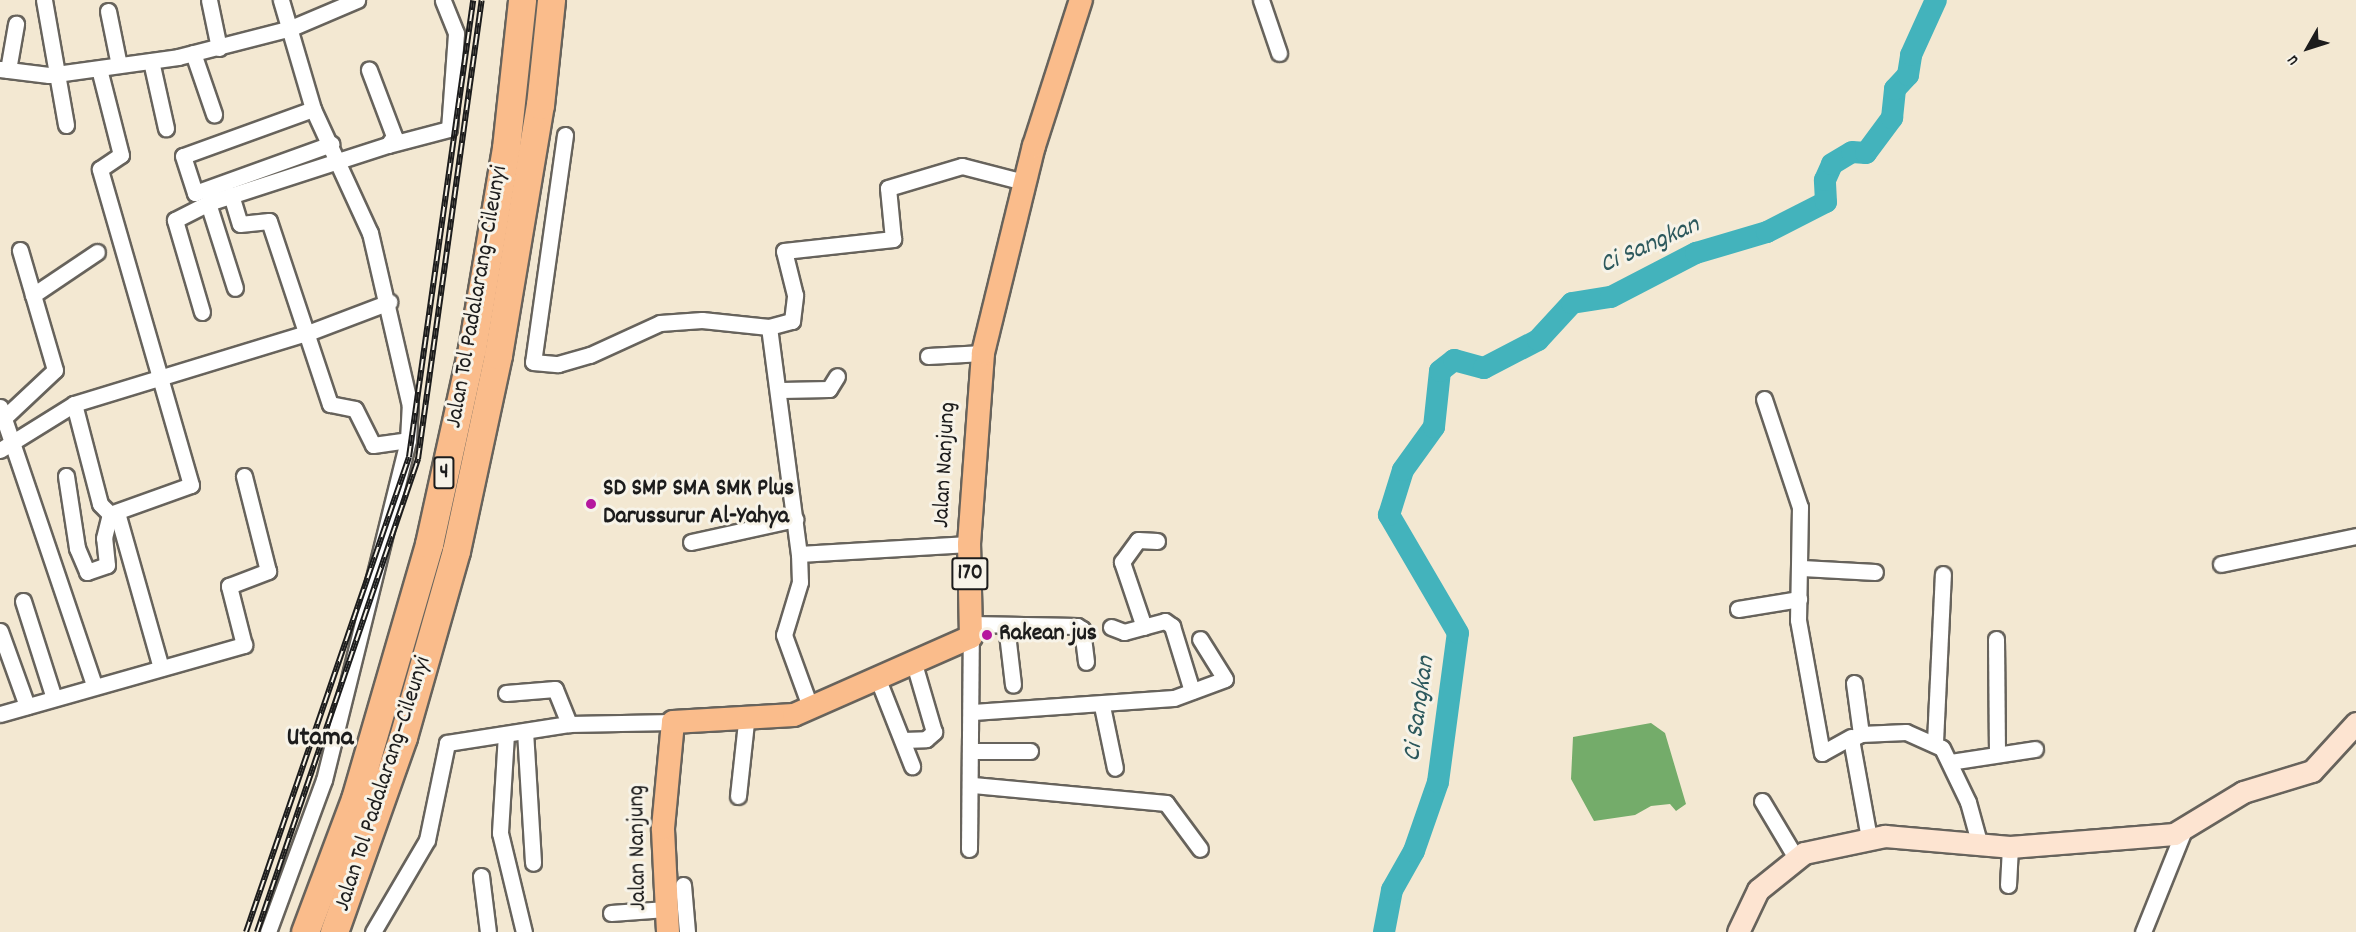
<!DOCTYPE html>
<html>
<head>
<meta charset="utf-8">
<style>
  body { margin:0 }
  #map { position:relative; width:2356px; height:932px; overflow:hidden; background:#f3e8d2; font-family:Dekko,sans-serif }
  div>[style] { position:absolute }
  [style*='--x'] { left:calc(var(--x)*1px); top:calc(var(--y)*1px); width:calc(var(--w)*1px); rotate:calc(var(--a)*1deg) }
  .forest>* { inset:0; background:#74ac6a }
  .river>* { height:22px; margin:-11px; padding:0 11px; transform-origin:11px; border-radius:11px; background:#43b3bc }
  .roads { filter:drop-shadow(2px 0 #67635c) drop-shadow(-2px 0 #67635c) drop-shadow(0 2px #67635c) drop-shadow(0 -2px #67635c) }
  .street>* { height:15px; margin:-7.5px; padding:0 7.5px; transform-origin:7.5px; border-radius:7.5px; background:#fff }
  .secondary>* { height:21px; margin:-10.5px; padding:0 10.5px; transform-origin:10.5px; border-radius:10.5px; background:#fde4d1 }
  .primary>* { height:22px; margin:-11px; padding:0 11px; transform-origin:11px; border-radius:11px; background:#fabc8b }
  .highway>* { height:27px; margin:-13.5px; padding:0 13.5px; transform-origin:13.5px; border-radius:13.5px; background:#fabc8b }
  .rail>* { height:6px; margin-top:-3px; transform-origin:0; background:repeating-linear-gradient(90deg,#f7f3e8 0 11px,#1c1c1c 0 22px); box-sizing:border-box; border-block:2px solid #1c1c1c }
  .dots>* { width:16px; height:16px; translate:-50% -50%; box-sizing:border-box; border:3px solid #f7f3e8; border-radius:50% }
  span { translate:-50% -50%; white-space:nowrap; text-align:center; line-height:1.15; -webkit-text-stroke:6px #f7f3e8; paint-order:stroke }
  .shield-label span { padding:2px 4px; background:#f7f3e8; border:2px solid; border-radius:4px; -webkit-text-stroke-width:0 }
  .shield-label { font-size:22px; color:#1c1c1c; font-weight:700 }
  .street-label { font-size:24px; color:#1c1c1c }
  .poi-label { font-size:24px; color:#1c1c1c; font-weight:700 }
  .left { translate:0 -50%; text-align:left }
  .water-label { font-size:26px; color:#2c585c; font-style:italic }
  .quarter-label { font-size:27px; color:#1c1c1c; font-weight:700 }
  .north { position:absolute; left:2278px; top:18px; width:60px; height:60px; -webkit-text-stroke:4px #f7f3e8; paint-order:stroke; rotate:231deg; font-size:16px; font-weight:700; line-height:24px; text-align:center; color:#1c1c1c }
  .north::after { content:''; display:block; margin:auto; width:21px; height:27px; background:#1c1c1c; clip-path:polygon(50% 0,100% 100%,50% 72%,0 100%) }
</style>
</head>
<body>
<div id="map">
  <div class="forest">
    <div style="clip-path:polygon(1651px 723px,1665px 733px,1686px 804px,1676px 811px,1670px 804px,1651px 806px,1635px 815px,1594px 821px,1571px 779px,1573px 737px)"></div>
  </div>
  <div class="river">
    <div style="--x:1384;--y:932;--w:43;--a:-79.2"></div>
    <div style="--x:1392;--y:890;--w:45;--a:-60.6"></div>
    <div style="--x:1414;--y:851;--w:73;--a:-70.8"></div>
    <div style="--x:1438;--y:782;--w:150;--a:-82.4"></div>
    <div style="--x:1458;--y:633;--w:137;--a:-120.3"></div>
    <div style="--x:1389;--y:515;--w:47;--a:-72.7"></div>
    <div style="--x:1403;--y:470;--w:53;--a:-54.2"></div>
    <div style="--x:1434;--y:427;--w:56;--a:-83.9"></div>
    <div style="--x:1440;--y:371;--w:18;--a:-38"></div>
    <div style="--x:1454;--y:360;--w:31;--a:15"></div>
    <div style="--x:1484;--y:368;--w:61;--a:-27.4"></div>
    <div style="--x:1538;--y:340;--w:50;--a:-47.4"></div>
    <div style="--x:1572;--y:303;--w:39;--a:-9"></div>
    <div style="--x:1611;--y:297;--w:96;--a:-27.4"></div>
    <div style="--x:1696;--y:253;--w:74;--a:-16.5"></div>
    <div style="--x:1767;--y:232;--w:66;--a:-27"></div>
    <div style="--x:1826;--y:202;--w:22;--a:-93"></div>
    <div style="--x:1825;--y:180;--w:17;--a:-66"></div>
    <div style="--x:1832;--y:164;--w:23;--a:-31"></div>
    <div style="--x:1852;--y:152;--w:14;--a:4"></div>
    <div style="--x:1866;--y:153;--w:44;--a:-53.4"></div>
    <div style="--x:1892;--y:118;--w:29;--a:-84"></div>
    <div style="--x:1895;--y:89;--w:19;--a:-47"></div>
    <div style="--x:1908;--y:75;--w:20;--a:-81"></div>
    <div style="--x:1911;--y:55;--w:60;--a:-65.6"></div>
  </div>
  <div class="roads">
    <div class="street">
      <div style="--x:44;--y:0;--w:127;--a:80"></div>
      <div style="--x:209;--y:0;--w:49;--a:78.2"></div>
      <div style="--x:1261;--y:0;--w:56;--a:71.2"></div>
      <div style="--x:108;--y:11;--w:55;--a:78.5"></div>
      <div style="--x:193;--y:53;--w:65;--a:71"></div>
      <div style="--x:151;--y:61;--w:69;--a:77.4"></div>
      <div style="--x:0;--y:69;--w:49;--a:7"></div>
      <div style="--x:49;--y:75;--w:130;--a:-7.9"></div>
      <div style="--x:178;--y:57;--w:117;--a:-14.4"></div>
      <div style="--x:291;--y:28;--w:72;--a:-23"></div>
      <div style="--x:8;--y:70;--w:47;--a:-80.1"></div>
      <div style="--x:313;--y:109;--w:138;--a:160.1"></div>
      <div style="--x:183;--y:156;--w:39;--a:72"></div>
      <div style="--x:195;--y:193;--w:145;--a:-19.8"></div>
      <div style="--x:565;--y:135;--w:229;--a:98"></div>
      <div style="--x:533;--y:362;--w:25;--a:5"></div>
      <div style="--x:558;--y:364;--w:33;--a:-16"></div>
      <div style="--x:590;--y:355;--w:77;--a:-24.6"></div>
      <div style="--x:660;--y:323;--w:42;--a:-4.1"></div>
      <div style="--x:702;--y:320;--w:67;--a:6"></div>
      <div style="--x:769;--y:327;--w:24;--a:-15"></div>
      <div style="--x:792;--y:321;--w:26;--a:-83"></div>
      <div style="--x:795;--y:295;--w:45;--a:-104"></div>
      <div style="--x:784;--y:251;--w:110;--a:-6.3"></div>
      <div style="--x:893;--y:239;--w:51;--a:-95.6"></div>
      <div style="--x:888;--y:188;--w:77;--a:-16.6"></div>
      <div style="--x:962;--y:166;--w:64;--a:14.5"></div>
      <div style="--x:388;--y:145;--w:63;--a:-14.7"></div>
      <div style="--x:449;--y:129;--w:96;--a:-85.8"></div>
      <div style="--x:456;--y:33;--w:35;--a:-112"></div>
      <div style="--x:231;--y:195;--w:30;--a:73"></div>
      <div style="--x:240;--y:224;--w:29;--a:-6"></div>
      <div style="--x:269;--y:221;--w:193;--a:71.6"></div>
      <div style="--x:330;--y:404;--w:25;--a:11"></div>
      <div style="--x:355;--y:409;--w:40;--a:63.4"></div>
      <div style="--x:373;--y:445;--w:35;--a:-8"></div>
      <div style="--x:208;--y:203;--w:89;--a:72.4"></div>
      <div style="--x:33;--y:295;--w:77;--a:-33.9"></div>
      <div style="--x:202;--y:312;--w:96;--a:-106.4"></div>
      <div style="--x:175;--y:220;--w:37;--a:-27"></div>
      <div style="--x:208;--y:203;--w:189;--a:-17.9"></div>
      <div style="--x:388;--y:145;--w:11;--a:-56"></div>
      <div style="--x:394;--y:136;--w:71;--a:-110.7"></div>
      <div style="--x:769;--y:327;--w:229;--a:82.5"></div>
      <div style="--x:799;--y:554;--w:28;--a:88"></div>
      <div style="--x:800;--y:582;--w:55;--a:106.8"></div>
      <div style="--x:784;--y:635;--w:79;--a:70"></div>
      <div style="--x:928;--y:356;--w:55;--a:-3.1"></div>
      <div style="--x:781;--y:390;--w:48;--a:-1.2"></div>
      <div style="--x:829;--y:389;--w:15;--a:-58"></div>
      <div style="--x:1764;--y:399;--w:114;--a:71.6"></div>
      <div style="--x:1800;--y:507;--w:113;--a:91"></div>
      <div style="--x:1798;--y:620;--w:135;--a:79.8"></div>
      <div style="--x:1822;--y:753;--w:33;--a:-29"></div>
      <div style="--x:74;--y:404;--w:247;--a:-17"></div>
      <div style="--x:310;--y:332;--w:85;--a:-20.8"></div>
      <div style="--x:0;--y:407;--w:293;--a:71.3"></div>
      <div style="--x:6;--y:416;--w:67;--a:-43.2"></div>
      <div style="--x:55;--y:370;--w:125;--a:-106.3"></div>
      <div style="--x:0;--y:450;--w:87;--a:-31.9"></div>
      <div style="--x:74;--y:404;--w:103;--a:75.4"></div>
      <div style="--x:100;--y:504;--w:14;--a:45"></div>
      <div style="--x:110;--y:514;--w:86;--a:-19.7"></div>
      <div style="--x:191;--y:485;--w:329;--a:-106.1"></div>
      <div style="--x:100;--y:169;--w:25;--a:-34"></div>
      <div style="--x:121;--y:155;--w:89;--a:-104.3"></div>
      <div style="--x:66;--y:476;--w:73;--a:81.3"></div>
      <div style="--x:77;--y:548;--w:26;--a:67"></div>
      <div style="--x:87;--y:572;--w:21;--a:-19"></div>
      <div style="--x:107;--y:565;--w:27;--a:-96"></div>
      <div style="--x:104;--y:538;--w:25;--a:-76"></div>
      <div style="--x:118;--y:516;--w:158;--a:74.2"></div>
      <div style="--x:691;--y:542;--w:107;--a:-12.4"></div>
      <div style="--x:799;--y:554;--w:170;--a:-3.4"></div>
      <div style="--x:2221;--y:564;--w:138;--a:-11.7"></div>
      <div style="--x:1802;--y:568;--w:73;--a:3.1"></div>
      <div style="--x:23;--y:601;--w:102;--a:72.3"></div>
      <div style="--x:1738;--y:609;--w:62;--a:-9.3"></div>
      <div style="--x:971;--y:624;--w:106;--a:1.1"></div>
      <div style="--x:1077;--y:626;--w:6;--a:31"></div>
      <div style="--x:1082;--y:629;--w:33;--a:83"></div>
      <div style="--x:1006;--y:625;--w:60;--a:83.3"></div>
      <div style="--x:1111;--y:627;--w:14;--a:21"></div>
      <div style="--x:1124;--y:632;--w:42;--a:-15"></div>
      <div style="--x:1165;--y:621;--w:9;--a:36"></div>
      <div style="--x:1172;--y:626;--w:68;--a:72.9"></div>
      <div style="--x:1144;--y:627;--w:69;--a:-108.7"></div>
      <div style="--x:1122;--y:562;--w:27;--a:-54"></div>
      <div style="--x:1138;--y:540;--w:19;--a:3"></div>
      <div style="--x:0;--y:631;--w:80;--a:70.2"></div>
      <div style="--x:1996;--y:639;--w:114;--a:89.5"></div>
      <div style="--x:877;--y:677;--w:96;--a:68.5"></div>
      <div style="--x:1854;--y:683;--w:51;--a:82.2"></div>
      <div style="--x:1861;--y:734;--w:11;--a:153"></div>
      <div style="--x:1851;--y:739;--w:101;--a:79.7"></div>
      <div style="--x:506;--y:693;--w:49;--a:-4.7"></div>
      <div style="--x:555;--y:689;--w:38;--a:68"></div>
      <div style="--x:1102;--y:706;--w:63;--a:78.2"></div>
      <div style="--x:973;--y:712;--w:201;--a:-4"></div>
      <div style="--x:1174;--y:698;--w:54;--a:-20.4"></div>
      <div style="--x:1225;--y:679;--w:47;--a:-122"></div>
      <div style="--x:0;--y:714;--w:254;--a:-15.8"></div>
      <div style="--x:244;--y:645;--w:61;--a:-104.3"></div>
      <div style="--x:229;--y:586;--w:42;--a:-21"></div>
      <div style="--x:268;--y:571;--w:98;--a:-104.2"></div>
      <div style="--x:525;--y:731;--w:132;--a:86.5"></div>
      <div style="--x:506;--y:734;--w:99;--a:93.5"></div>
      <div style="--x:500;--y:833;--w:102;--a:76.4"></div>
      <div style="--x:1861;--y:734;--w:45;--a:-2.5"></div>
      <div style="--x:1906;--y:732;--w:39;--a:24"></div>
      <div style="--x:1942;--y:748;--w:60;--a:64.3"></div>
      <div style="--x:1968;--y:802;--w:41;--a:74.6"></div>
      <div style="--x:903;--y:740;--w:23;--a:-2"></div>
      <div style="--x:926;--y:739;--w:11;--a:-41"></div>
      <div style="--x:934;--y:732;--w:75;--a:-106.3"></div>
      <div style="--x:1935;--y:742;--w:168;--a:-87.3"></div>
      <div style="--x:973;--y:751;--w:57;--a:0"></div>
      <div style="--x:1950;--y:762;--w:86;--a:-8.7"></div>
      <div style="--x:973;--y:785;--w:194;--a:5.3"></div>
      <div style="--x:1166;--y:803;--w:57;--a:53.5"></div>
      <div style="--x:738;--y:796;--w:74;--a:-83.8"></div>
      <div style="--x:1762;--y:801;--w:66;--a:59.2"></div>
      <div style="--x:969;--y:849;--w:212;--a:-89.5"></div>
      <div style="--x:481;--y:876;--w:56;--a:82.9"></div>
      <div style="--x:683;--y:885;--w:47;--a:85.1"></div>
      <div style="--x:2008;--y:885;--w:38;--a:-87"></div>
      <div style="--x:611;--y:913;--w:55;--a:-4.2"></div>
      <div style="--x:268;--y:932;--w:162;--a:-69.8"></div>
      <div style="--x:324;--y:780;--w:350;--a:-76.1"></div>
      <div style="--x:408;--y:440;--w:34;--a:-87"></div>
      <div style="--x:410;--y:406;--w:178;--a:-103"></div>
      <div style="--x:370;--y:233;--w:136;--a:-114.7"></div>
      <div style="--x:313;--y:109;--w:114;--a:-106.4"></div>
      <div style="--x:373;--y:932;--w:107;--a:-59.6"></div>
      <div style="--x:427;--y:840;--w:99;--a:-78.3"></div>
      <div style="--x:447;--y:743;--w:123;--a:-8.9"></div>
      <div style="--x:569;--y:724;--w:104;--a:-1.1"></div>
      <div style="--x:2143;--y:932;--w:110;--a:-68.1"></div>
    </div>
    <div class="secondary">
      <div style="--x:1738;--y:932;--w:47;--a:-64.5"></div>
      <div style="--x:1758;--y:890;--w:59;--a:-38.8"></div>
      <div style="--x:1804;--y:853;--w:83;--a:-11.9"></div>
      <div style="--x:1885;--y:836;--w:125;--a:5"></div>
      <div style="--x:2010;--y:847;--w:165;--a:-4.5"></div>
      <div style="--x:2174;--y:834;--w:81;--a:-31.3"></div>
      <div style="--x:2243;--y:792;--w:72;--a:-16.9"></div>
      <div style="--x:2312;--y:771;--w:65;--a:-47.5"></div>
    </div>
    <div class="primary">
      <div style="--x:668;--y:932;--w:104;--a:-92.8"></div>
      <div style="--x:663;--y:828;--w:106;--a:-84.6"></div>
      <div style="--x:673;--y:722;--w:121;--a:-3.3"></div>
      <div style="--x:794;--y:715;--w:193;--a:-23.8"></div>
      <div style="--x:971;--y:637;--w:93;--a:-91.2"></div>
      <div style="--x:969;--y:544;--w:192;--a:-85.8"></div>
      <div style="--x:983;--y:353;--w:213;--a:-76.2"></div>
      <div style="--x:1034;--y:146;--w:153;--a:-72.2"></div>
    </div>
    <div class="highway">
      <div style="--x:305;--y:932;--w:142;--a:-69.4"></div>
      <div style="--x:355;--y:799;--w:266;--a:-73.8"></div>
      <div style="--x:429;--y:544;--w:200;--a:-77.6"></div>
      <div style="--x:472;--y:349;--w:204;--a:-80.4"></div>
      <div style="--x:506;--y:148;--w:149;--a:-83.8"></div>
      <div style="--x:334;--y:932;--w:207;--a:-70.5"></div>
      <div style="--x:403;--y:737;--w:193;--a:-74.1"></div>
      <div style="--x:456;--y:551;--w:200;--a:-77.9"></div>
      <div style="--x:498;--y:355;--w:254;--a:-80.5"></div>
      <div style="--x:540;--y:105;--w:106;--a:-84"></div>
    </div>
  </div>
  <div class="rail">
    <div style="--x:246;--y:932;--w:502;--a:-71.06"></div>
    <div style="--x:409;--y:457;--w:461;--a:-82"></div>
    <div style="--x:257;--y:932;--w:500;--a:-71.2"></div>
    <div style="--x:418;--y:459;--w:463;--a:-82.1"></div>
  </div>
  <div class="dots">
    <div style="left:591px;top:504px;background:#b5179e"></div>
    <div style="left:987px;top:635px;background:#b5179e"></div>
  </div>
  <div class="shield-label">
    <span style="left:444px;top:473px">4</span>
    <span style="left:970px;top:574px">170</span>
  </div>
  <div class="street-label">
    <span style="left:478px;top:297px;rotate:-80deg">Jalan Tol Padalarang–Cileunyi</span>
    <span style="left:946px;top:465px;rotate:-87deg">Jalan Nanjung</span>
    <span style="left:384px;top:784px;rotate:-72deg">Jalan Tol Padalarang–Cileunyi</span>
    <span style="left:639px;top:848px;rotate:-91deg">Jalan Nanjung</span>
  </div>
  <div class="poi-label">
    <span class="left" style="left:603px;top:504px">SD SMP SMA SMK Plus<br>Darussurur Al-Yahya</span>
    <span class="left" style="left:999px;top:635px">Rakean jus</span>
  </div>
  <div class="water-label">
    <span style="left:1650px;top:246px;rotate:-24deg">Ci Sangkan</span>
    <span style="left:1420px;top:709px;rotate:-82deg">Ci Sangkan</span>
  </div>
  <div class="quarter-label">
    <span style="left:320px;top:739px">Utama</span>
  </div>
  <div class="north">U</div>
</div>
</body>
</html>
